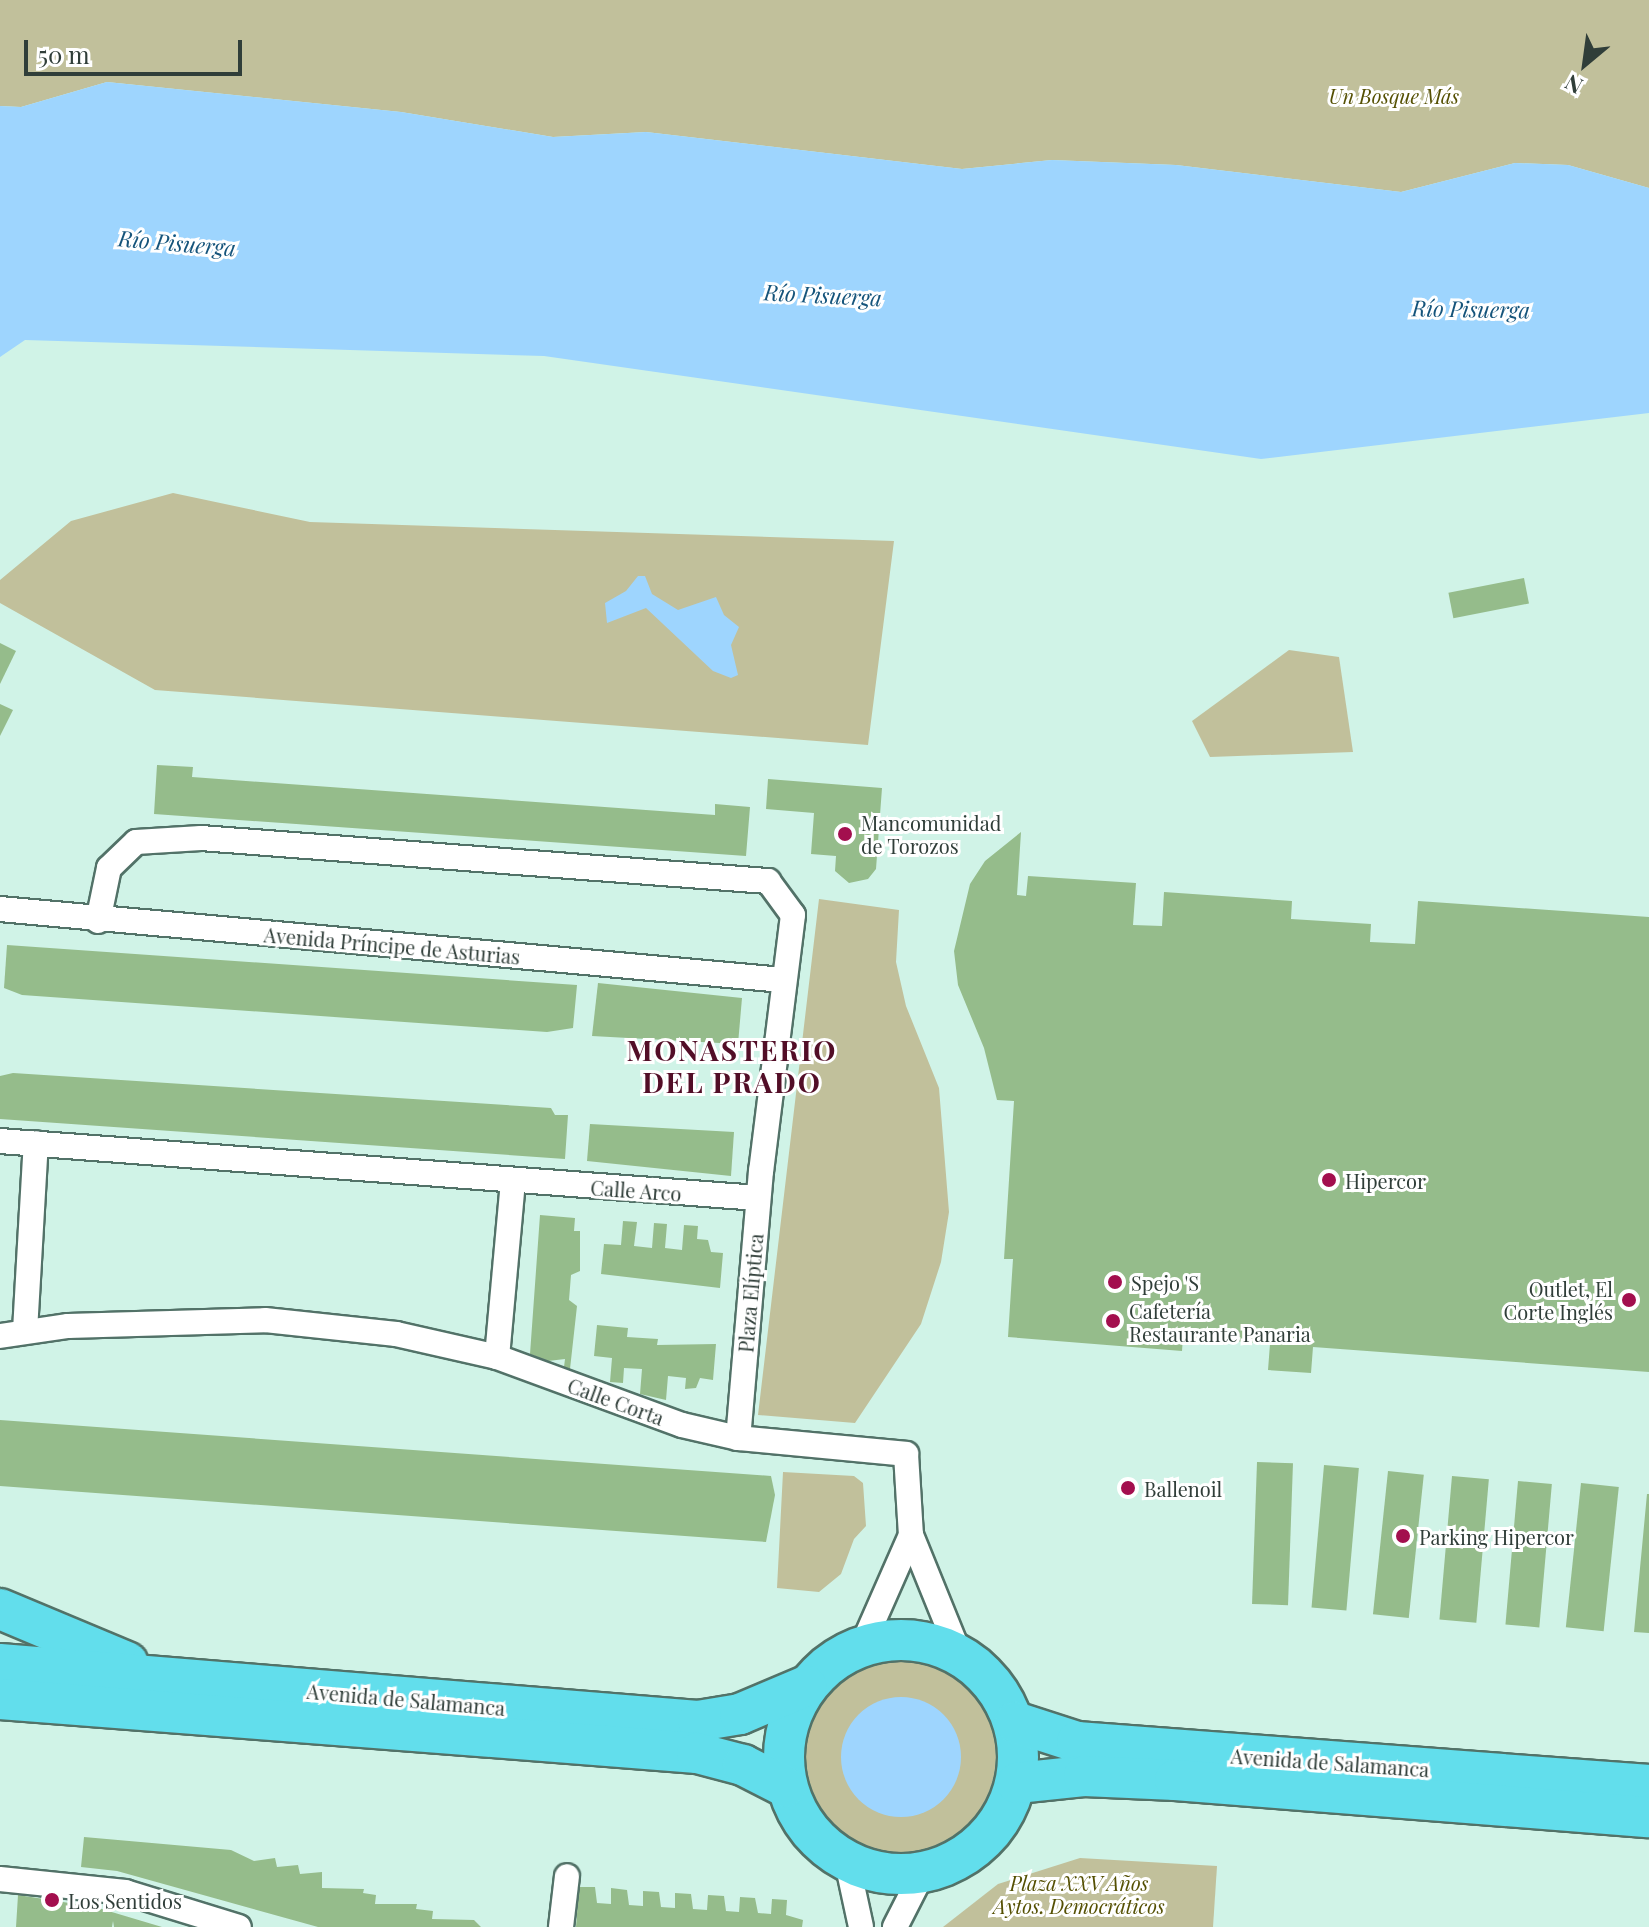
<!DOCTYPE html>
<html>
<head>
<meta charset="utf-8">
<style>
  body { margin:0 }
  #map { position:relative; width:1649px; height:1927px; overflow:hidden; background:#d0f3e7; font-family:"Playfair Display",serif }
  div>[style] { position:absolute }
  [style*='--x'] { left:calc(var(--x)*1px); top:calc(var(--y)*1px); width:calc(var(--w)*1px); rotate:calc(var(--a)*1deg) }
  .green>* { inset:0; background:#c1c09b }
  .round { border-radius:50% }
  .water>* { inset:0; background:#9ed5fe }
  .building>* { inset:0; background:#95bc8b; transform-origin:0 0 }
  .roads { filter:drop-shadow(2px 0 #527268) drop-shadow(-2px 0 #527268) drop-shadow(0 2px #527268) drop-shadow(0 -2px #527268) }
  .minor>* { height:24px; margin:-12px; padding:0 12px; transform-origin:12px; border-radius:12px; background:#fff }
  .trunk>* { height:40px; margin:-20px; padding:0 20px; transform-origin:20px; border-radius:20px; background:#62deec }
  .trunk>.ring { margin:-20px; padding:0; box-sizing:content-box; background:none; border:40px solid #62deec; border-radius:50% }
  .dots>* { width:22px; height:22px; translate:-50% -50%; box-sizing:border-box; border:4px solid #fff; border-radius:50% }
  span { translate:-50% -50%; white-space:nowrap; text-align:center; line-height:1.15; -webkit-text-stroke:6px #fff; paint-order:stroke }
  .park-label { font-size:20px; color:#555003; font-style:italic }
  .poi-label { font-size:20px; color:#303e39 }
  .left { translate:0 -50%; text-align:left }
  .right { translate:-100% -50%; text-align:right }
  .street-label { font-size:20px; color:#303e39 }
  .water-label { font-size:22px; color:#15547b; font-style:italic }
  .district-label { font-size:28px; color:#520e27; font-weight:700; letter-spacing:2px }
  .north { position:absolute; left:1545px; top:24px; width:80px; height:80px; -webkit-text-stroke:6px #fff; paint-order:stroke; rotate:209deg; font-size:22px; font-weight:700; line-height:32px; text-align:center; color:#303e39 }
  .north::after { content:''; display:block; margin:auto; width:28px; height:36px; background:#303e39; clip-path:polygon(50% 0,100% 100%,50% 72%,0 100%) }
  .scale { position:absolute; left:24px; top:40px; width:218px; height:36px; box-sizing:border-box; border:4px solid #303e39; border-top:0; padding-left:10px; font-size:24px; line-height:28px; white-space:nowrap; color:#303e39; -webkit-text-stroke:6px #fff; paint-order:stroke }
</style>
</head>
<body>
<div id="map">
  <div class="green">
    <div style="clip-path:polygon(0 0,1649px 0,1649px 188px,1568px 165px,1515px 163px,1401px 192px,1176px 165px,1052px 160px,962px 169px,646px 132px,553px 137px,401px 112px,107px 82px,21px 107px,0 106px)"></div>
    <div style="clip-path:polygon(173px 493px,310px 522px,894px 541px,868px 745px,155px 690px,0 603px,0 580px,71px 521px)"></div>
    <div style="clip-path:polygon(1289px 650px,1339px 657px,1353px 752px,1210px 757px,1192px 721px)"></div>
    <div style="clip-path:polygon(819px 899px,899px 910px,896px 962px,906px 1006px,939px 1088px,949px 1212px,941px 1262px,921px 1324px,855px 1423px,758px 1415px)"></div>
    <div style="clip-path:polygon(783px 1472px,854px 1476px,863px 1483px,866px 1526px,854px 1539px,841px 1574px,819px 1592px,777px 1588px)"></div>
    <div class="round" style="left:800px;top:1658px;width:196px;height:196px"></div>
    <div style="clip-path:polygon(1080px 1858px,1217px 1866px,1213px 1927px,943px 1927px,998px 1884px)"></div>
  </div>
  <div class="water">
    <div style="clip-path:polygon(107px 82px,401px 112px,553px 137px,646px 132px,962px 169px,1052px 160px,1176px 165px,1401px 192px,1515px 163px,1568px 165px,1649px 188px,1649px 413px,1261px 459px,544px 356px,25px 340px,0 357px,0 106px,21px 107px)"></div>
    <div style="clip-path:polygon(638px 576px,645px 576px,652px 594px,678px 610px,716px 597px,724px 615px,739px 627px,731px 645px,738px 675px,731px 678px,713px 671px,646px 608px,607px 623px,605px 603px,626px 591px)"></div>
    <div class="round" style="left:841px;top:1697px;width:120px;height:120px"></div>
  </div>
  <div class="building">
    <div style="left:1524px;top:578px;width:26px;height:77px;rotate:79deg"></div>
    <div style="clip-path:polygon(0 643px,16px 651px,0 684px)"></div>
    <div style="clip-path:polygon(0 704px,13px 710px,0 736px)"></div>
    <div style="clip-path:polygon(157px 765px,193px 767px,192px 777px,715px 815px,715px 804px,750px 807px,746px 856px,154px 814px)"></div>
    <div style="clip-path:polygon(768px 779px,882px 788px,876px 869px,868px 879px,849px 883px,835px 871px,836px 856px,811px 854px,814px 813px,766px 809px)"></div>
    <div style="clip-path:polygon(1021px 832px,1017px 895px,1026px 896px,1028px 876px,1136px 883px,1133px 925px,1162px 926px,1164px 892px,1292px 901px,1291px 919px,1371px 924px,1370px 942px,1415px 944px,1418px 901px,1649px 917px,1649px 1372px,1313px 1347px,1311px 1373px,1268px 1370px,1270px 1344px,1183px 1337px,1182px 1351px,1008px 1337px,1013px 1259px,1004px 1259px,1014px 1101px,997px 1100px,984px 1048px,958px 985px,954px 951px,970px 884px,985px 861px)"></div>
    <div style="clip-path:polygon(7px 945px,577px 985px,573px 1028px,547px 1032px,22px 995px,4px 988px)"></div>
    <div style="clip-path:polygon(598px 983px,742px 998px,738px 1044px,592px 1036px)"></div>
    <div style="clip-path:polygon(13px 1073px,551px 1108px,555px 1115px,568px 1115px,565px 1159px,0 1119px,0 1076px)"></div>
    <div style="clip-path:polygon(590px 1124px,734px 1132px,731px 1176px,587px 1161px)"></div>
    <div style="clip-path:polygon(540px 1215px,575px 1218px,574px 1231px,580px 1231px,580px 1271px,571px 1275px,569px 1300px,577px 1306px,570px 1369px,564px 1367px,565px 1359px,548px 1361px,530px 1354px)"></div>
    <div style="clip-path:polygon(623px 1221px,637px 1222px,634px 1246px,652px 1248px,654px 1223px,667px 1224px,665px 1248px,682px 1250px,684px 1225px,698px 1226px,697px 1239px,708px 1240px,711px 1252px,723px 1253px,720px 1288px,601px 1274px,604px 1244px,621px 1245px)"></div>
    <div style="clip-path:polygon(597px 1325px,628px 1328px,627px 1337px,658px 1339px,657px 1345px,716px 1344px,713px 1380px,700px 1378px,696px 1388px,685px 1389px,686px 1378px,668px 1376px,666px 1400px,640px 1394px,642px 1369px,624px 1368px,623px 1383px,610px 1382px,612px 1358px,594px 1356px)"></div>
    <div style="clip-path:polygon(0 1420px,771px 1476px,775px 1495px,766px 1542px,0 1486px)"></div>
    <div style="left:1257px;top:1462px;width:36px;height:142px;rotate:2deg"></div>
    <div style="left:1324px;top:1465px;width:35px;height:143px;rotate:5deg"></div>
    <div style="left:1388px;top:1471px;width:36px;height:144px;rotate:6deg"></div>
    <div style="left:1452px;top:1476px;width:37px;height:144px;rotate:5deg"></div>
    <div style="left:1518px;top:1481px;width:34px;height:144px;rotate:5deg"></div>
    <div style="left:1581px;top:1483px;width:38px;height:145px;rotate:6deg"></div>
    <div style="clip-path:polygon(1647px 1494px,1649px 1494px,1649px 1633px,1634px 1632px)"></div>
    <div style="clip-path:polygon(84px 1837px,231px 1850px,254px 1861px,275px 1858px,277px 1867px,298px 1865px,300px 1874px,322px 1872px,322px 1888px,364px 1889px,363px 1893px,376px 1895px,375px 1904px,417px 1904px,416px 1909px,433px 1911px,432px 1919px,474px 1920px,481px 1927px,318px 1927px,117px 1871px,81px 1867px)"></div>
    <div style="clip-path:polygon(579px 1887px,595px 1887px,597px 1903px,611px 1904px,611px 1888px,627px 1890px,629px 1905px,643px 1906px,643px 1891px,659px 1892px,661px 1907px,675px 1908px,675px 1893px,691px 1894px,693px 1909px,707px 1910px,708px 1895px,724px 1896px,726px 1911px,739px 1912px,740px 1897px,755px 1898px,758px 1913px,771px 1914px,772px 1899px,787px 1900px,786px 1915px,803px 1920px,802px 1927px,576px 1927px)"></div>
    <div style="clip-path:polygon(18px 1895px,95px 1907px,162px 1927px,114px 1927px,113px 1921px,112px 1927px,16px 1927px)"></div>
  </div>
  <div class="roads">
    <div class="minor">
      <div style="--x:0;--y:909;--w:786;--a:5.18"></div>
      <div style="--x:98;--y:921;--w:54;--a:-78.3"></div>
      <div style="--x:109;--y:868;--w:37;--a:-44"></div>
      <div style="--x:136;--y:842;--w:65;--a:-3.5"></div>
      <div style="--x:201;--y:838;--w:569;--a:4.34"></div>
      <div style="--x:768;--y:881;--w:42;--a:53.7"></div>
      <div style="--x:793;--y:915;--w:258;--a:97.1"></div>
      <div style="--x:761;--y:1171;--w:268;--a:94.9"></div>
      <div style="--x:0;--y:1141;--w:760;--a:4.3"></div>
      <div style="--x:25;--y:1331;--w:188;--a:-86.7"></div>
      <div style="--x:0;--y:1336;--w:69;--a:-8.4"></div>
      <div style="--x:68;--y:1326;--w:197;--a:-1.7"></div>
      <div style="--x:265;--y:1320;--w:132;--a:6.1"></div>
      <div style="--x:396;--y:1334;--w:104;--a:12.8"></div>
      <div style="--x:497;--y:1357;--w:197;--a:20.2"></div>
      <div style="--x:682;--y:1425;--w:57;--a:13.1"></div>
      <div style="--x:738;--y:1438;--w:169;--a:5.4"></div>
      <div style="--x:906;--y:1454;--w:81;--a:86.5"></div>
      <div style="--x:911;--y:1535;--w:127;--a:67.9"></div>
      <div style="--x:497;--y:1357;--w:176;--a:-84.8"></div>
      <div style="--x:863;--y:1644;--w:119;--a:-66.2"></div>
      <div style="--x:847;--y:1862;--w:66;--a:77.8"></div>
      <div style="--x:0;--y:1879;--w:126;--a:5.9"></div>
      <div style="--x:125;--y:1892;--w:119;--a:17.1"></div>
      <div style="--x:561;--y:1927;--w:51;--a:-83.3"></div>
      <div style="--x:895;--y:1927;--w:59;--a:-63"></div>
    </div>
    <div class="trunk">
      <div style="--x:0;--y:1609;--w:138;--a:22.7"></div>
      <div class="ring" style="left:784px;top:1640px;width:194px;height:194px"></div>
      <div style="--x:0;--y:1664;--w:700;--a:4.67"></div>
      <div style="--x:698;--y:1721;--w:43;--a:-9.5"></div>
      <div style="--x:740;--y:1714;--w:72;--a:-23"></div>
      <div style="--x:0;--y:1699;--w:699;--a:4.43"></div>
      <div style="--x:697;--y:1753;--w:48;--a:14.6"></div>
      <div style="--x:743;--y:1765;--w:48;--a:27.1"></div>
      <div style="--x:1015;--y:1722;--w:65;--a:17.9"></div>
      <div style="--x:1077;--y:1742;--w:574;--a:4.3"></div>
      <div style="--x:1017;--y:1783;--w:67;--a:-6"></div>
      <div style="--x:1084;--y:1776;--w:91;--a:2.5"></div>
      <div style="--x:1175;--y:1780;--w:475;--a:4.5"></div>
    </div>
  </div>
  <div class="dots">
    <div style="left:845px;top:834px;background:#a30f4e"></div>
    <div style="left:1329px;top:1180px;background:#a30f4e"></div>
    <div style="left:1115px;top:1282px;background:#a30f4e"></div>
    <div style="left:1629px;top:1300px;background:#a30f4e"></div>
    <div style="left:1113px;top:1321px;background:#a30f4e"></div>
    <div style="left:1128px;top:1488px;background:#a30f4e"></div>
    <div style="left:1403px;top:1536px;background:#a30f4e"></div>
    <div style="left:52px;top:1900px;background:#a30f4e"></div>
  </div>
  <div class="park-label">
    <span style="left:1394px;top:95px">Un Bosque Más</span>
    <span style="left:1079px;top:1894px">Plaza XXV Años<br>Aytos. Democráticos</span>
  </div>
  <div class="poi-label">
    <span class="left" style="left:861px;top:834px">Mancomunidad<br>de Torozos</span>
    <span class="left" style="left:1345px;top:1180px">Hipercor</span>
    <span class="left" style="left:1131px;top:1282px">Spejo 'S</span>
    <span class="right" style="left:1613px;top:1300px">Outlet, El<br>Corte Inglés</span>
    <span class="left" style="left:1129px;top:1322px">Cafetería<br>Restaurante Panaria</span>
    <span class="left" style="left:1144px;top:1488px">Ballenoil</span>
    <span class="left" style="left:1419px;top:1536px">Parking Hipercor</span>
    <span class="left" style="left:68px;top:1900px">Los Sentidos</span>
  </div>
  <div class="street-label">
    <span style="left:392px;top:945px;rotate:5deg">Avenida Príncipe de Asturias</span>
    <span style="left:636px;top:1190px;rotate:4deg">Calle Arco</span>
    <span style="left:750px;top:1293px;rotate:-85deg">Plaza Elíptica</span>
    <span style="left:616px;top:1401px;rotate:20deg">Calle Corta</span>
    <span style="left:406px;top:1699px;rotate:5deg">Avenida de Salamanca</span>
    <span style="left:1330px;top:1762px;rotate:4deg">Avenida de Salamanca</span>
  </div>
  <div class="water-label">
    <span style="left:177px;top:243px;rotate:5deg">Río Pisuerga</span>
    <span style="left:823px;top:295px;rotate:3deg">Río Pisuerga</span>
    <span style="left:1471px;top:309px;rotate:1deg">Río Pisuerga</span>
  </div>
  <div class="district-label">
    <span style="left:732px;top:1066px">MONASTERIO<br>DEL PRADO</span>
  </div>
  <div class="north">N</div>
  <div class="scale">50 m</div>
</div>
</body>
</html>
